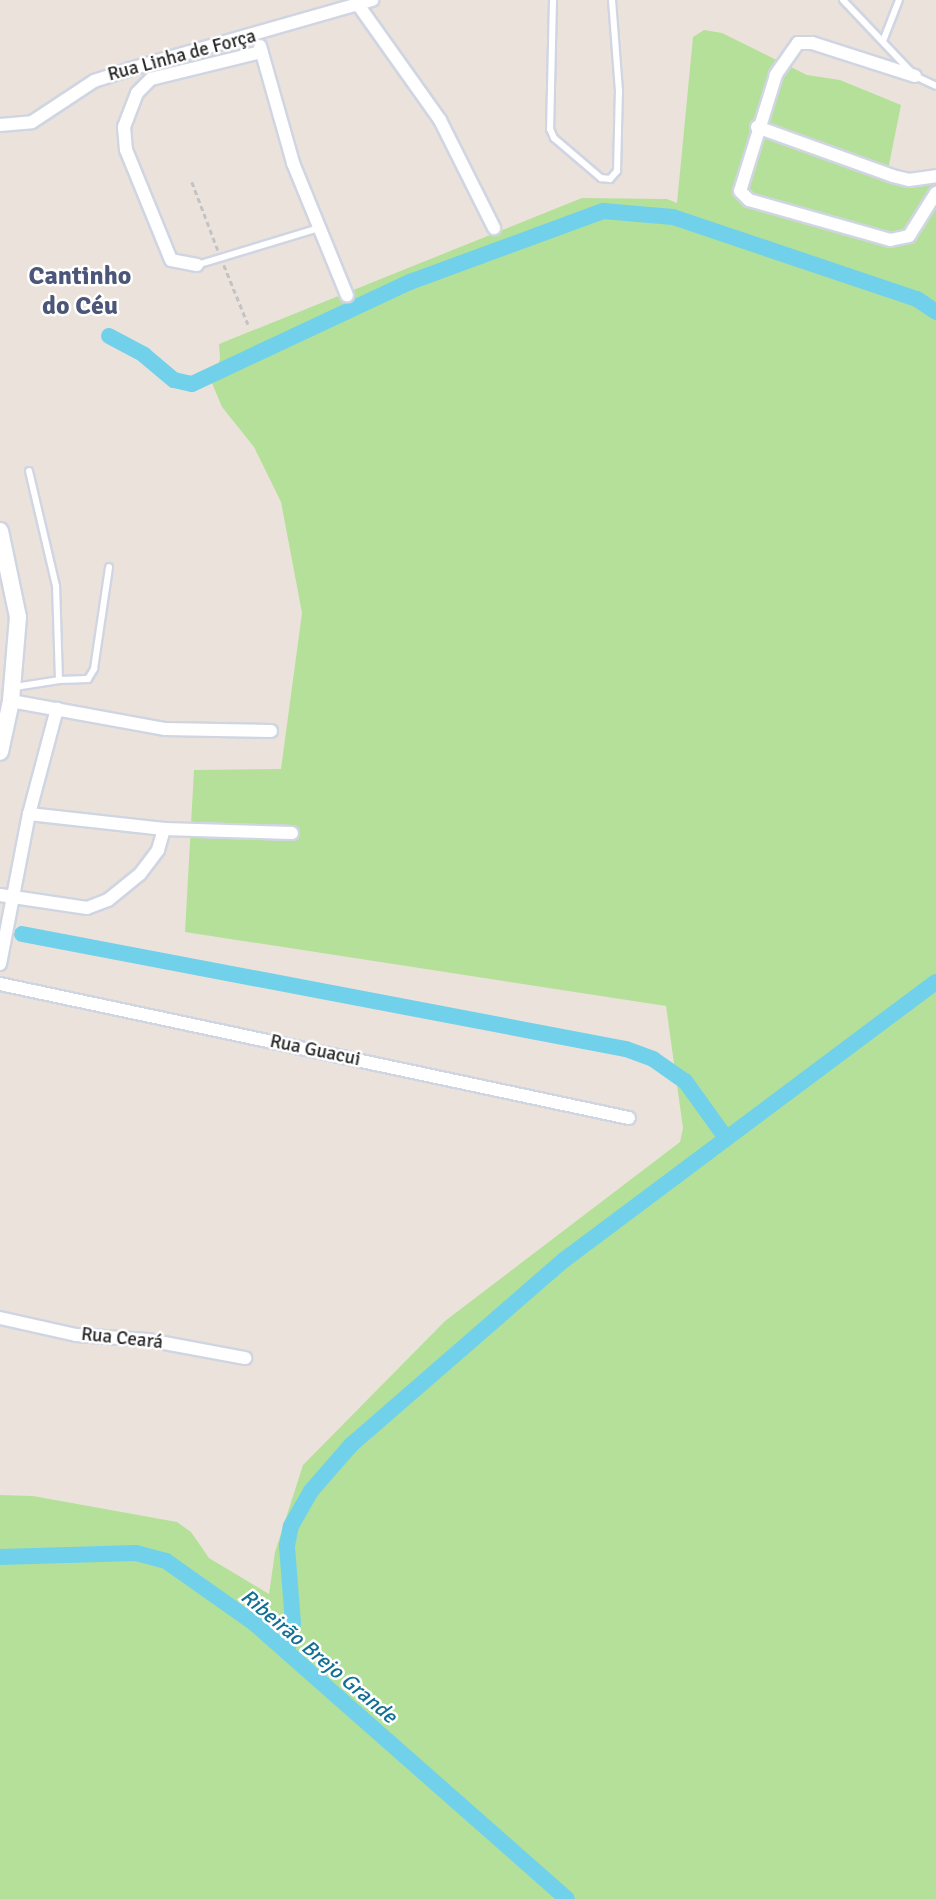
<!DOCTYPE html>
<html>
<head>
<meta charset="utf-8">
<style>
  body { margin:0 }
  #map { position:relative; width:936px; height:1899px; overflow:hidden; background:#ebe3db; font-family:Signika,sans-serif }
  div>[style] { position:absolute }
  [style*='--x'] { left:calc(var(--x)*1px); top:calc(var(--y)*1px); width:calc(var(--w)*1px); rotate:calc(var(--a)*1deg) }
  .green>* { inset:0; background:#b5e099 }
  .canal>* { height:16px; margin:-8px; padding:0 8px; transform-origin:8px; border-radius:8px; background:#71d1ea }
  .path>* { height:2.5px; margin-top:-1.25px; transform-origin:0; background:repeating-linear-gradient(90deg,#c3c3c3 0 5px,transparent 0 8.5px) }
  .roads { filter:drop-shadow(2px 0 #d0d5e2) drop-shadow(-2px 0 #d0d5e2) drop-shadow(0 2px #d0d5e2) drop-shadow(0 -2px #d0d5e2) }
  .service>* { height:6px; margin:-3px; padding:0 3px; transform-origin:3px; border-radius:3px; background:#fff }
  .minor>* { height:12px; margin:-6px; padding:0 6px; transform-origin:6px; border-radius:6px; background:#fff }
  .tertiary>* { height:16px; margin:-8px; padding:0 8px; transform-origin:8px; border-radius:8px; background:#fff }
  span { translate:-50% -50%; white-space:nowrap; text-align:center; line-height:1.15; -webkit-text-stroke:5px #fff; paint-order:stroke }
  .street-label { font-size:19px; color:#292929 }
  .water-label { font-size:21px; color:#116f95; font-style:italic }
  .district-label { font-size:26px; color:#4b5678; font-weight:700 }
</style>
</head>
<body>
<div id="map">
  <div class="green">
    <div style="clip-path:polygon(704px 30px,722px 33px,807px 75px,840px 80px,901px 105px,886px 180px,936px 177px,936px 1899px,0 1899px,0 1495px,33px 1496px,177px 1522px,191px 1532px,209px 1558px,269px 1594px,275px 1552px,303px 1465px,445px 1321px,680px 1142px,683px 1128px,666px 1006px,185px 932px,194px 770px,281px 769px,302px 613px,281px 502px,254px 447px,222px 407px,212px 383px,220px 359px,219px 344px,582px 198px,667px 199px,677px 203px,693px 37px)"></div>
  </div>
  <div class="canal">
    <div style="--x:109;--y:336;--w:40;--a:28"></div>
    <div style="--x:144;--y:355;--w:39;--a:40"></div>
    <div style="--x:174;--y:380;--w:18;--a:13"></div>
    <div style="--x:192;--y:384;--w:241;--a:-25.1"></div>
    <div style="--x:410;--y:282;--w:206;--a:-20.2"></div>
    <div style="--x:603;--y:211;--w:70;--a:4.9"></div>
    <div style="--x:673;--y:217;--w:257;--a:18.6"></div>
    <div style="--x:917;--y:299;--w:23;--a:34"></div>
    <div style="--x:22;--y:934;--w:615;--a:10.78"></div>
    <div style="--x:626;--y:1049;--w:29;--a:20"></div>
    <div style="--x:653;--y:1059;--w:39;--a:35"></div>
    <div style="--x:685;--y:1081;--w:70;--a:54.3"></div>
    <div style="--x:0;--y:1557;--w:136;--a:-1.7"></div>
    <div style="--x:136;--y:1553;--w:31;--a:15"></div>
    <div style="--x:166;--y:1561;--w:108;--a:35.2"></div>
    <div style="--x:254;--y:1623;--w:417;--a:41.4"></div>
    <div style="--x:287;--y:1652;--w:30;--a:-78"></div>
    <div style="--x:293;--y:1623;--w:77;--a:-94.5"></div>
    <div style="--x:287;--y:1546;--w:20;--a:-79"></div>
    <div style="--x:291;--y:1526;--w:40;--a:-60.3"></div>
    <div style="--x:311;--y:1491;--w:61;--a:-49"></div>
    <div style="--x:351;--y:1445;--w:282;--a:-41"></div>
    <div style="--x:564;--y:1260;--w:464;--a:-36.8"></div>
  </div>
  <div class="path">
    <div style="--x:192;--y:182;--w:73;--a:69.1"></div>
    <div style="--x:224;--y:265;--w:64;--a:67.9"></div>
  </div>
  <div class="roads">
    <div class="service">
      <div style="--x:553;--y:0;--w:129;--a:91.3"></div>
      <div style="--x:550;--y:129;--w:10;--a:66"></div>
      <div style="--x:554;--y:138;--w:62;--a:40.4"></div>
      <div style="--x:601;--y:178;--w:9;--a:6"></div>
      <div style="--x:610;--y:179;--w:11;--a:-49"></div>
      <div style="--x:617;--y:171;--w:80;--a:-88.6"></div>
      <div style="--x:619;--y:91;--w:91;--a:-94.4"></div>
      <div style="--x:843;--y:0;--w:105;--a:46.5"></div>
      <div style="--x:915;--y:76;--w:23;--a:25"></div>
      <div style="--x:883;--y:41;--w:44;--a:-68.7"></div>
      <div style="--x:197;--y:265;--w:127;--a:-16.9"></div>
      <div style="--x:59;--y:680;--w:29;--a:-2"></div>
      <div style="--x:88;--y:679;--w:12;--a:-59"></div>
      <div style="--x:94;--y:669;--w:103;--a:-81.6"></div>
      <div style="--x:15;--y:687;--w:45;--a:-9"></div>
      <div style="--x:59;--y:680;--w:94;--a:-91.8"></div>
      <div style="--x:56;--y:586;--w:118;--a:-103.2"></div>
    </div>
    <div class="minor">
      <div style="--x:359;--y:6;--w:140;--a:54.6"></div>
      <div style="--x:440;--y:120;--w:121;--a:63.4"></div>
      <div style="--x:260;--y:46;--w:122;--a:74.2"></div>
      <div style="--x:293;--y:163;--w:143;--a:67.8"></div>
      <div style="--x:915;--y:76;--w:108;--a:-162.2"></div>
      <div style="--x:812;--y:43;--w:14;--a:180"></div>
      <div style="--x:798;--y:43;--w:39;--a:125"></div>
      <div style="--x:776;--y:75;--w:121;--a:107.2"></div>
      <div style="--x:740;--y:191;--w:13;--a:45"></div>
      <div style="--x:749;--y:200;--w:147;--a:15.8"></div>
      <div style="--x:890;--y:240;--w:19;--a:-12"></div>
      <div style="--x:909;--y:236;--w:51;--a:-57.9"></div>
      <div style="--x:0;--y:125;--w:32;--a:-5"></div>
      <div style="--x:32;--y:122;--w:74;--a:-33.5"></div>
      <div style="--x:94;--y:81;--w:38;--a:-18"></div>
      <div style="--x:130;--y:69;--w:252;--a:-15.9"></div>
      <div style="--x:757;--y:127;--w:145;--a:19.8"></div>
      <div style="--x:893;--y:176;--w:16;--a:14"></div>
      <div style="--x:909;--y:180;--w:27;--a:-8"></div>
      <div style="--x:197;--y:265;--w:26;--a:-169"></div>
      <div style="--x:171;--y:260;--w:119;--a:-112.2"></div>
      <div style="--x:126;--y:150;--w:23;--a:-95"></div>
      <div style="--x:124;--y:127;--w:36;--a:-69"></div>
      <div style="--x:137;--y:93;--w:20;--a:-45"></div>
      <div style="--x:151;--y:79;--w:113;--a:-13.8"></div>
      <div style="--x:11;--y:701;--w:157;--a:10.3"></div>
      <div style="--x:165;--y:729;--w:106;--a:1.1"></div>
      <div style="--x:29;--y:814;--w:136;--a:6.3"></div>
      <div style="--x:164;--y:829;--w:128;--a:1.8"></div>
      <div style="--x:0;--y:895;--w:88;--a:8.5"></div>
      <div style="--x:87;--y:908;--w:22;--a:-21"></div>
      <div style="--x:108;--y:900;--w:41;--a:-39.1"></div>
      <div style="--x:140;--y:874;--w:30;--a:-53"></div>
      <div style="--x:158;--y:850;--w:22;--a:-74"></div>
      <div style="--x:0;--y:964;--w:153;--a:-79.1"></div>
      <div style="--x:29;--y:814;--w:109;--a:-75.1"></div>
      <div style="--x:0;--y:984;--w:643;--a:12.03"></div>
      <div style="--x:0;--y:1318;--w:78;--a:12.6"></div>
      <div style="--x:76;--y:1335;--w:72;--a:4"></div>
      <div style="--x:148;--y:1340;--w:99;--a:10.5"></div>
    </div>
    <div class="tertiary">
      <div style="--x:0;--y:531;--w:88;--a:78.2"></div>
      <div style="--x:18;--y:617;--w:84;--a:94.8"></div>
      <div style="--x:11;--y:701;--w:52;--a:102.2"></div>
    </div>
  </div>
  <div class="street-label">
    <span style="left:182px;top:56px;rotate:-15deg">Rua Linha de Força</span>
    <span style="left:315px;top:1051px;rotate:12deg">Rua Guacui</span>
    <span style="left:122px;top:1339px;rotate:6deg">Rua Ceará</span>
  </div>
  <div class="water-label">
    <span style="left:319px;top:1656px;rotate:40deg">Ribeirão Brejo Grande</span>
  </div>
  <div class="district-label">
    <span style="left:80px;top:292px">Cantinho<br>do Céu</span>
  </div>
</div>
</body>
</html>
